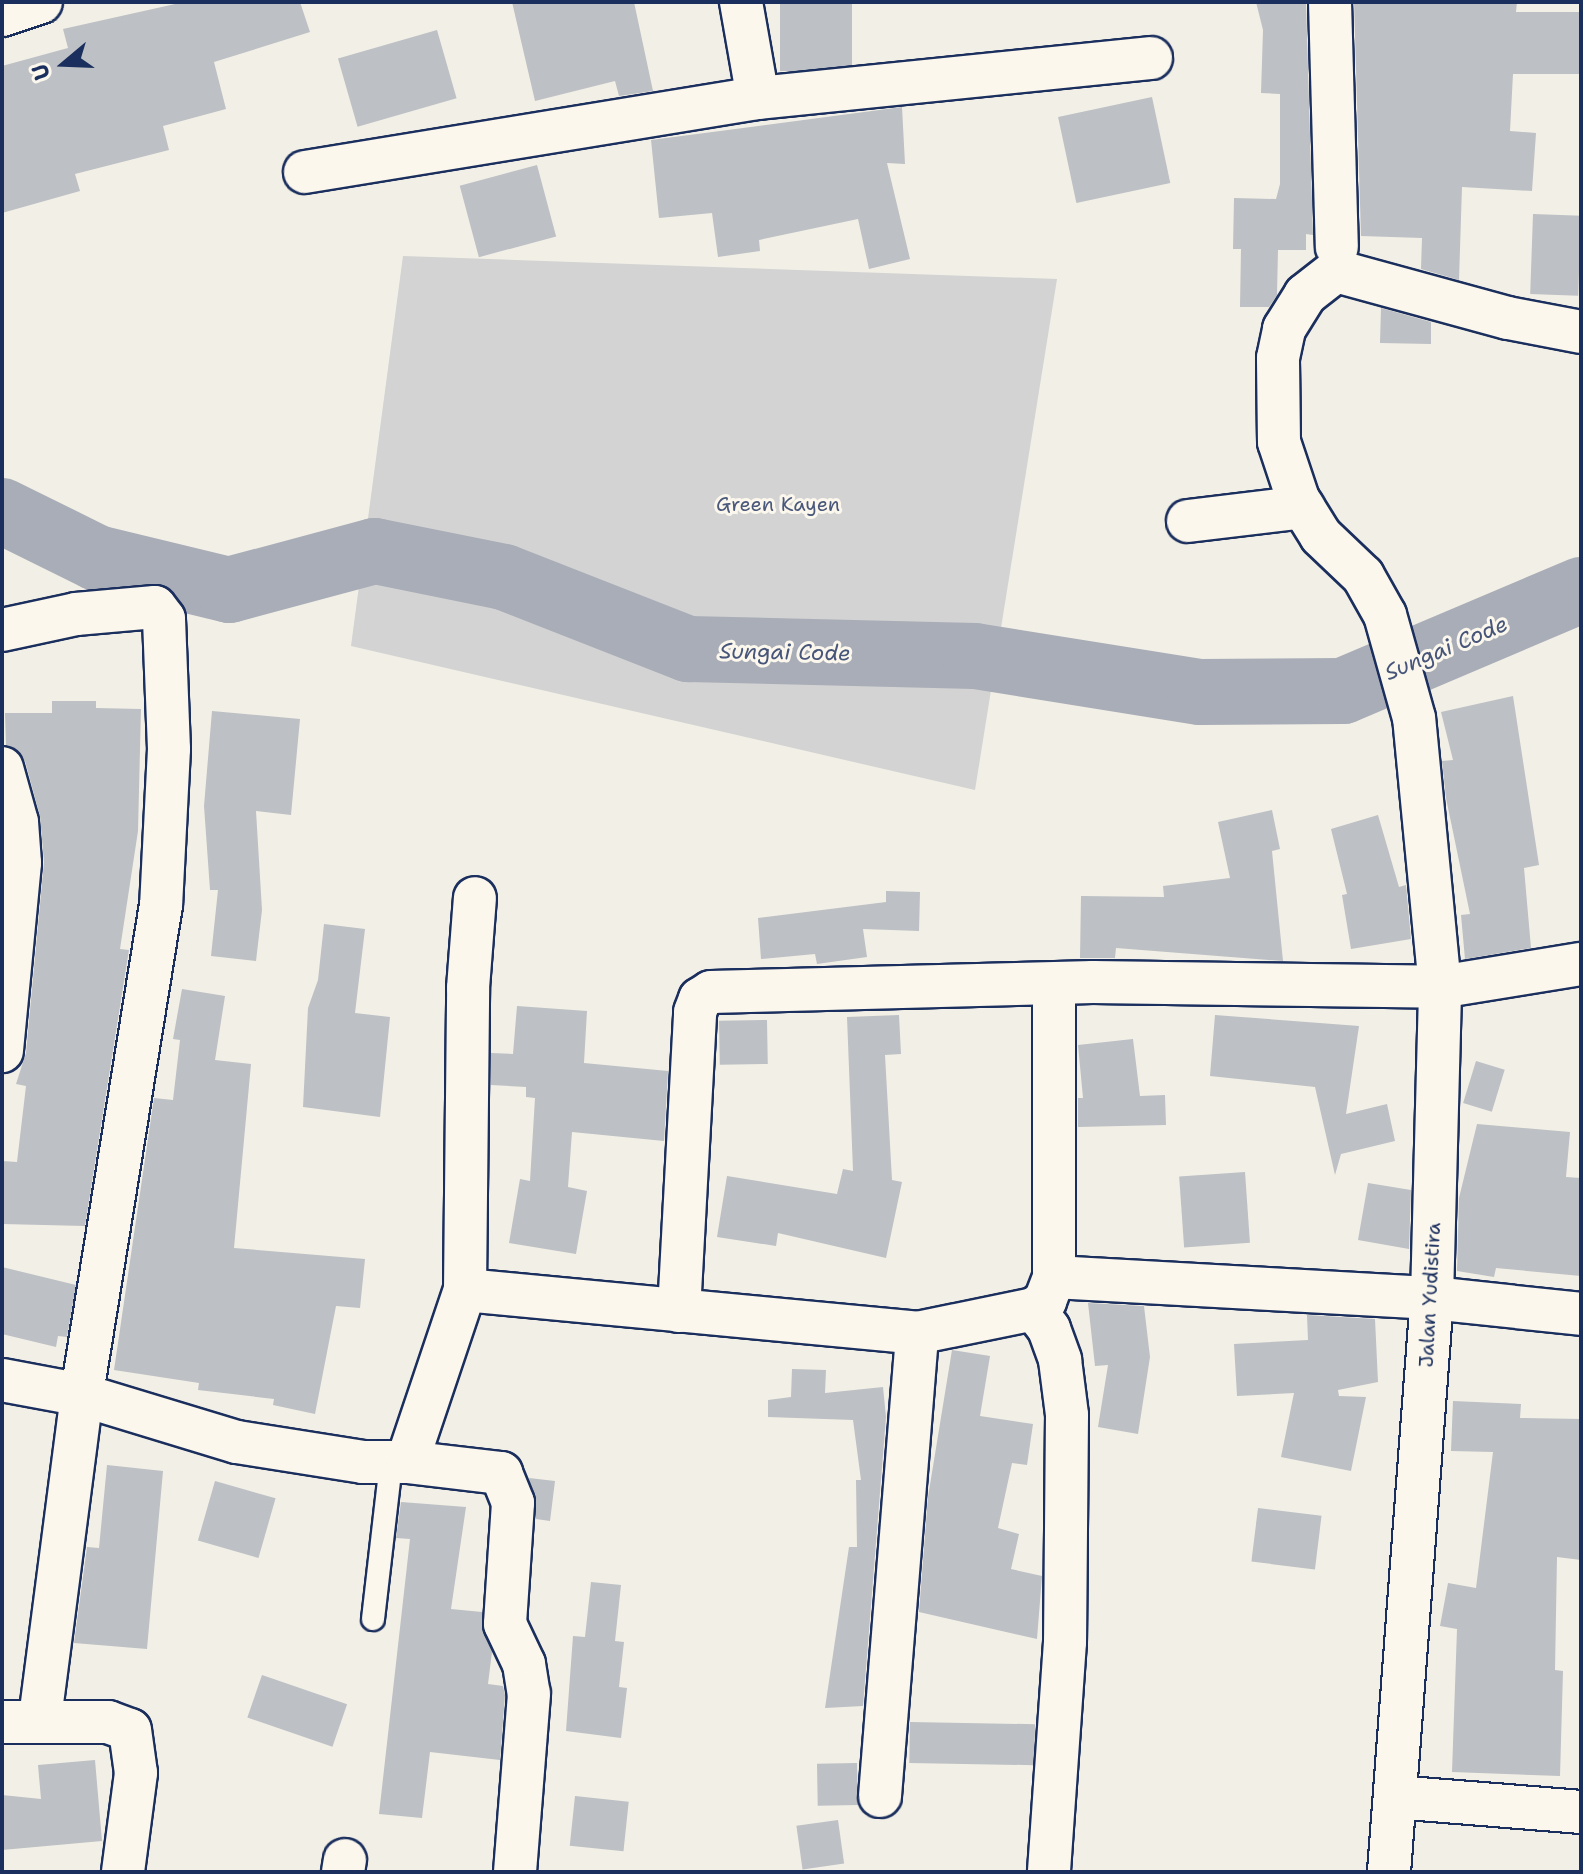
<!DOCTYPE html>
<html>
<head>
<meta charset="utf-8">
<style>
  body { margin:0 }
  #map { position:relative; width:1583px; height:1874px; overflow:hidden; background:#f2efe6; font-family:"Shantell Sans",sans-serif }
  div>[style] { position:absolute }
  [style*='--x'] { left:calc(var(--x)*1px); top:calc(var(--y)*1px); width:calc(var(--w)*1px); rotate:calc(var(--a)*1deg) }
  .green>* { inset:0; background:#d2d3d2 }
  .river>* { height:66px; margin:-33px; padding:0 33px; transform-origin:33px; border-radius:33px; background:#a9adb7 }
  .building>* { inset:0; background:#bdc0c4; transform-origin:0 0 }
  .roads { filter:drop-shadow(2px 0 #1b2f5e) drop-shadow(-2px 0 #1b2f5e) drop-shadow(0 2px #1b2f5e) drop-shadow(0 -2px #1b2f5e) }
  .service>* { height:22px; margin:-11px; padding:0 11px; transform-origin:11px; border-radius:11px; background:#fbf7ec }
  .minor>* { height:42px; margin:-21px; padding:0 21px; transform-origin:21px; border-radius:21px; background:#fbf7ec }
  span { translate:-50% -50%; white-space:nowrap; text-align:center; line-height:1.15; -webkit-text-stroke:6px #fbf7ec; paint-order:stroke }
  .park-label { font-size:20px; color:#49587b }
  .street-label { font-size:20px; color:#1b2f5e }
  .water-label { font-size:22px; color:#465579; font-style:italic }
  .frame { position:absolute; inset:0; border:4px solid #1b2f5e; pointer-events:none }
  .north { position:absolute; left:24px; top:24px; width:80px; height:80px; -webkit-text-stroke:6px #fbf7ec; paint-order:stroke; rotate:251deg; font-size:22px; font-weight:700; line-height:32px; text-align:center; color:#1b2f5e }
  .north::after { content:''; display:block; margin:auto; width:28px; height:36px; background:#1b2f5e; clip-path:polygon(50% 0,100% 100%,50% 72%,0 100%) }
</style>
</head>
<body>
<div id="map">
  <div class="green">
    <div style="clip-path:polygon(403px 256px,1057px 279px,975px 790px,351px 646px)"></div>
  </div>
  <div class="river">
    <div style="--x:2;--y:511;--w:106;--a:26.3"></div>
    <div style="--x:97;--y:558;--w:136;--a:13.6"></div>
    <div style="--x:229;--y:590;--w:151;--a:-15"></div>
    <div style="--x:375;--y:551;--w:132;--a:11.4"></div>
    <div style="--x:504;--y:577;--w:198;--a:21.4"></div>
    <div style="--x:688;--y:649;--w:287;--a:1.4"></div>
    <div style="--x:975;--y:656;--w:228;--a:9.1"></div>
    <div style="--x:1200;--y:692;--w:143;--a:-0.4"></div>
    <div style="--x:1343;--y:691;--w:259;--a:-23"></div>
  </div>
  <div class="building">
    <div style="clip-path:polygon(184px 2px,300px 2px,310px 32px,214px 62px,226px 109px,163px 126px,169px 150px,75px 174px,80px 191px,2px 213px,2px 66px,68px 48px,63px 29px)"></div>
    <div style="clip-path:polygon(512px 2px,634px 2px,653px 91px,619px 96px,615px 81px,535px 101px)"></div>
    <div style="left:780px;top:2px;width:72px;height:69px"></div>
    <div style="clip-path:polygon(1256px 2px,1306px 2px,1313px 235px,1306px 234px,1306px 250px,1278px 250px,1277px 295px,1269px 307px,1240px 307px,1241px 249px,1233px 249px,1234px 198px,1276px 199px,1280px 184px,1280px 94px,1261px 93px,1263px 30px)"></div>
    <div style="clip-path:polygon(1354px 2px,1517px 2px,1516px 12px,1581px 12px,1581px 74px,1513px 74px,1510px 131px,1536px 133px,1532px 191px,1462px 187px,1459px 280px,1421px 269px,1422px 238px,1361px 236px)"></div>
    <div style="left:437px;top:30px;width:71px;height:103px;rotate:74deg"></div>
    <div style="left:1152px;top:97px;width:88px;height:96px;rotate:78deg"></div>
    <div style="clip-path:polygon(902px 107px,905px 164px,887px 163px,910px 259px,869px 269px,858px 219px,759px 240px,760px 251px,718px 257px,712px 213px,659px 218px,651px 140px)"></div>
    <div style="left:537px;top:165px;width:74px;height:80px;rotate:75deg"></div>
    <div style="left:1533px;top:214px;width:48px;height:80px;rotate:2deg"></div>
    <div style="clip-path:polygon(1381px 308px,1431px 322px,1431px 344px,1380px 343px)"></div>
    <div style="clip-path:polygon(1513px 696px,1539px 865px,1524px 868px,1531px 948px,1465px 959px,1461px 915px,1470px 914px,1446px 798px,1442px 761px,1453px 760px,1441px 712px)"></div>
    <div style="clip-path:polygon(52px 701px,96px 701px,96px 708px,141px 709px,138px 831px,120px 949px,129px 950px,85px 1226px,2px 1224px,2px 1161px,17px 1162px,26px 1086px,16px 1084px,26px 1053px,44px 862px,40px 816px,25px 761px,6px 745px,5px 713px,52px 713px)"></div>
    <div style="clip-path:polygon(212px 711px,300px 719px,291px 815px,256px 811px,262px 910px,256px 961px,211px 956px,218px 890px,210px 890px,204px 806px)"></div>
    <div style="clip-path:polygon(1272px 810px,1280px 849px,1272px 851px,1283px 961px,1116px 948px,1115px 958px,1080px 958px,1081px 896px,1164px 897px,1163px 886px,1230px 878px,1218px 822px)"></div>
    <div style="clip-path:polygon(1378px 815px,1399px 887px,1406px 885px,1411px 939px,1351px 949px,1342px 895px,1347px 894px,1331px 829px)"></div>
    <div style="clip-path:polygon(886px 891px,920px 892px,919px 931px,863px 929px,867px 957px,817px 964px,815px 954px,761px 959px,758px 918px,886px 902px)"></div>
    <div style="clip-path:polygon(324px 924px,365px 929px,355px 1013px,390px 1017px,380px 1117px,303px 1107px,308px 1008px,318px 980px)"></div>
    <div style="clip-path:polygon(182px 989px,225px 996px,215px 1060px,251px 1064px,234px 1248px,365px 1259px,360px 1308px,336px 1306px,315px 1414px,273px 1405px,274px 1399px,198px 1390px,199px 1383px,114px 1370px,154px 1098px,173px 1100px,180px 1040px,173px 1039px)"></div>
    <div style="clip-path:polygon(517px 1006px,587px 1011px,584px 1063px,668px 1071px,664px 1141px,572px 1132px,568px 1187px,587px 1191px,576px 1254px,509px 1243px,520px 1179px,530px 1181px,535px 1098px,526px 1097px,526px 1087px,491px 1085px,491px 1053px,513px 1054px)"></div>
    <div style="clip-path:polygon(899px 1015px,901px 1054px,885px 1055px,892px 1180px,902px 1182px,886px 1258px,778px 1233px,776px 1246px,717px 1237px,727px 1176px,837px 1194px,843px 1169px,853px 1171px,847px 1017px)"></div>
    <div style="clip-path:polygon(1215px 1015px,1359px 1026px,1346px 1114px,1387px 1104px,1395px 1141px,1341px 1154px,1335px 1175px,1315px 1087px,1210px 1076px)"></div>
    <div style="left:767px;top:1020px;width:44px;height:48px;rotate:89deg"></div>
    <div style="clip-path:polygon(1133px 1039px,1140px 1096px,1165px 1095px,1166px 1125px,1078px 1127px,1078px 1098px,1083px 1098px,1078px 1045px)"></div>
    <div style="left:1476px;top:1061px;width:30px;height:44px;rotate:17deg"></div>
    <div style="clip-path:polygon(1477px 1124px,1570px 1132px,1566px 1177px,1581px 1178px,1581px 1276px,1496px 1268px,1494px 1277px,1457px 1271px,1459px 1198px)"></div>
    <div style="left:1245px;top:1172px;width:71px;height:66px;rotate:86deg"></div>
    <div style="clip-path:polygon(1368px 1183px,1411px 1190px,1409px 1249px,1358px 1240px)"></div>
    <div style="clip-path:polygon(2px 1267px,76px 1285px,67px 1337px,58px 1336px,56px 1347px,2px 1334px)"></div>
    <div style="clip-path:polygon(1088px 1303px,1144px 1306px,1150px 1357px,1138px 1434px,1098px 1427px,1108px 1365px,1095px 1366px)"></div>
    <div style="clip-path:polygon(1307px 1315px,1375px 1319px,1378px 1382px,1338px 1390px,1339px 1396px,1366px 1397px,1351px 1471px,1281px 1457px,1294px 1393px,1237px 1396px,1234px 1344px,1308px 1340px)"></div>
    <div style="clip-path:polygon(952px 1350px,990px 1356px,980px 1416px,1033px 1424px,1027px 1465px,1012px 1463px,998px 1528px,1019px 1534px,1011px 1569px,1042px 1576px,1037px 1639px,919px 1612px,928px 1497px)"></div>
    <div style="clip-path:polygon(792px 1369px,826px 1370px,825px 1393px,883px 1387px,886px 1417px,863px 1706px,825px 1708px,849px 1547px,857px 1547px,856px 1480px,861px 1480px,853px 1420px,768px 1417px,768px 1400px,791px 1397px)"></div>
    <div style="clip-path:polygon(1453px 1401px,1521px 1404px,1520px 1418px,1581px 1419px,1581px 1560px,1557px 1557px,1555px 1670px,1563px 1671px,1560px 1776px,1452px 1772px,1457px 1629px,1440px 1626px,1448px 1583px,1476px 1588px,1493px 1452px,1451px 1451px)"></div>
    <div style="clip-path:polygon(107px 1465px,163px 1471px,147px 1649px,74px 1643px,87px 1547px,99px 1548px)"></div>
    <div style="clip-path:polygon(529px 1478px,555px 1481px,550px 1521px,536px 1519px)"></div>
    <div style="left:215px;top:1481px;width:63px;height:62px;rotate:16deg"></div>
    <div style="clip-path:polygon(401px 1502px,466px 1507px,451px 1609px,482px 1612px,492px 1652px,488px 1684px,503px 1686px,505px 1695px,500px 1760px,430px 1752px,422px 1818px,379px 1814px,410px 1539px,396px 1538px)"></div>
    <div style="left:1258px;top:1508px;width:64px;height:54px;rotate:7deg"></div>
    <div style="clip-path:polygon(591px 1582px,621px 1585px,615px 1641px,624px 1642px,619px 1687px,627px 1688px,621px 1738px,566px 1731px,573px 1636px,585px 1637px)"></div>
    <div style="left:262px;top:1675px;width:90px;height:45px;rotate:19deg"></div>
    <div style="left:910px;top:1722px;width:125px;height:41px;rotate:1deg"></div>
    <div style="clip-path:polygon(95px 1760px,102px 1841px,2px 1850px,2px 1795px,41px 1799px,38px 1765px)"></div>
    <div style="left:857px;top:1763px;width:42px;height:40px;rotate:89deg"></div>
    <div style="left:575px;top:1796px;width:54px;height:50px;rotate:6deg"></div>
    <div style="left:838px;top:1820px;width:44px;height:42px;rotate:82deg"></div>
  </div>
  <div class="roads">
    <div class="service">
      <div style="--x:373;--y:1619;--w:157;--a:-83.4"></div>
    </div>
    <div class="minor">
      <div style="--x:741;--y:2;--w:97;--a:80"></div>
      <div style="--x:1330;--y:2;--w:245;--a:88.4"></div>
      <div style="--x:2;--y:15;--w:41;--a:-18.4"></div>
      <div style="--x:305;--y:172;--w:459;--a:-9.3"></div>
      <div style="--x:758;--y:98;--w:395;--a:-5.8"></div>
      <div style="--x:1188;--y:521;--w:116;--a:-6.9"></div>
      <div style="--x:2;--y:630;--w:76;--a:-12.2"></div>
      <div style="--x:76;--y:614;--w:79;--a:-5.1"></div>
      <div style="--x:155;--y:607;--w:15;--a:53"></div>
      <div style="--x:164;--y:619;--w:130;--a:87.8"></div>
      <div style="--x:169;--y:749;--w:156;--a:92.9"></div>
      <div style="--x:161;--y:905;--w:496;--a:99.2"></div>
      <div style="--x:82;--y:1395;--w:328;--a:97.4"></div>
      <div style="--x:2;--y:768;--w:56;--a:74.5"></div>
      <div style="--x:17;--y:822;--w:41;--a:85.8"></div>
      <div style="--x:20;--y:863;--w:189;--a:95.5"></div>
      <div style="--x:1054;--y:1277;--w:293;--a:-90"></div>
      <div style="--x:465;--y:1290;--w:454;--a:5.4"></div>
      <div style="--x:917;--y:1333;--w:119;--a:-11.6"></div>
      <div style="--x:1034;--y:1309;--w:14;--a:-36"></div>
      <div style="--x:1045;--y:1301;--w:26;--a:-69"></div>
      <div style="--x:1054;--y:1277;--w:379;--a:3.2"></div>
      <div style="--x:1432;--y:1298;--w:150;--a:6.1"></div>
      <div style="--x:1034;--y:1309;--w:25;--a:53"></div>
      <div style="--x:1049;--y:1329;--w:33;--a:70"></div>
      <div style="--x:1060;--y:1360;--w:55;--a:82.7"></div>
      <div style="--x:1067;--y:1415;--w:227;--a:90.5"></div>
      <div style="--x:1065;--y:1642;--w:231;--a:94"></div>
      <div style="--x:679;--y:1311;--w:299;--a:-86.9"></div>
      <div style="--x:695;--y:1012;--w:14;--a:-69"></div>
      <div style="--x:700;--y:999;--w:13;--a:-32"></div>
      <div style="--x:711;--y:992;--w:382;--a:-1.5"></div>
      <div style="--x:1093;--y:982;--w:347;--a:0.8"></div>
      <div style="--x:1440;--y:987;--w:143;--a:-9.3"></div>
      <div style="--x:2;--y:1380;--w:81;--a:10.6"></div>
      <div style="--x:82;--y:1395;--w:162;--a:16.9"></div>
      <div style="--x:237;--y:1442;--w:128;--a:9"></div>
      <div style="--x:363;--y:1462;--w:44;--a:0"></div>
      <div style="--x:407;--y:1462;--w:182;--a:-71.4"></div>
      <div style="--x:465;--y:1290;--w:302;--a:-89.4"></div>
      <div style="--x:468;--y:988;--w:90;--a:-85.6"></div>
      <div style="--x:407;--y:1462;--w:95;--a:6.7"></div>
      <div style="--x:501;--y:1473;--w:32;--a:68"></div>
      <div style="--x:513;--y:1503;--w:121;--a:93.8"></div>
      <div style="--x:505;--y:1624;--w:44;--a:64.6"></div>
      <div style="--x:524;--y:1664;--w:30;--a:81"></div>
      <div style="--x:529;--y:1694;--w:179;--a:94.5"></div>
      <div style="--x:2;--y:1722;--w:106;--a:0"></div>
      <div style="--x:108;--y:1722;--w:23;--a:20"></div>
      <div style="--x:130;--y:1730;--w:43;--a:82.1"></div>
      <div style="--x:136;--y:1773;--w:100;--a:97.5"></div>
      <div style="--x:880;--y:1796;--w:464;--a:-85.4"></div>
      <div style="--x:1395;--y:1797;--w:187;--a:4.6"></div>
      <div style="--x:343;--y:1872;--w:12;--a:-81"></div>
      <div style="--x:1389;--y:1872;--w:576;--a:-85.72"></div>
      <div style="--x:1432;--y:1298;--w:311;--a:-88.5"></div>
      <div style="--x:1440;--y:987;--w:270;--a:-95.5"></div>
      <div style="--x:1414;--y:718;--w:107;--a:-105.7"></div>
      <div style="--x:1385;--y:615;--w:45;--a:-119.4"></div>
      <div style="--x:1363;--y:576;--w:58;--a:-136.4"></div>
      <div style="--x:1321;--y:536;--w:44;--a:-121.9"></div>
      <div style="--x:1298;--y:499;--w:60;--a:-108.4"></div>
      <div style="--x:1279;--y:442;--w:84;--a:-90.7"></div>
      <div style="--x:1278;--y:358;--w:30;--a:-78"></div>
      <div style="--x:1284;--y:329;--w:40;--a:-58"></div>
      <div style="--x:1305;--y:295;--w:39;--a:-38"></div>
      <div style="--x:1336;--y:271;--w:178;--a:15.3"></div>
      <div style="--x:1508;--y:318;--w:74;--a:10.9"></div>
    </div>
  </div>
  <div class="park-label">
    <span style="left:778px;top:504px">Green Kayen</span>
  </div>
  <div class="street-label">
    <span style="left:1430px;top:1295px;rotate:-87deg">Jalan Yudistira</span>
  </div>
  <div class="water-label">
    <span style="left:1446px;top:648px;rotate:-23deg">Sungai Code</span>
    <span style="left:785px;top:652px;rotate:1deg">Sungai Code</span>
  </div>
  <div class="frame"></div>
  <div class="north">U</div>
</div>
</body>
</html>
